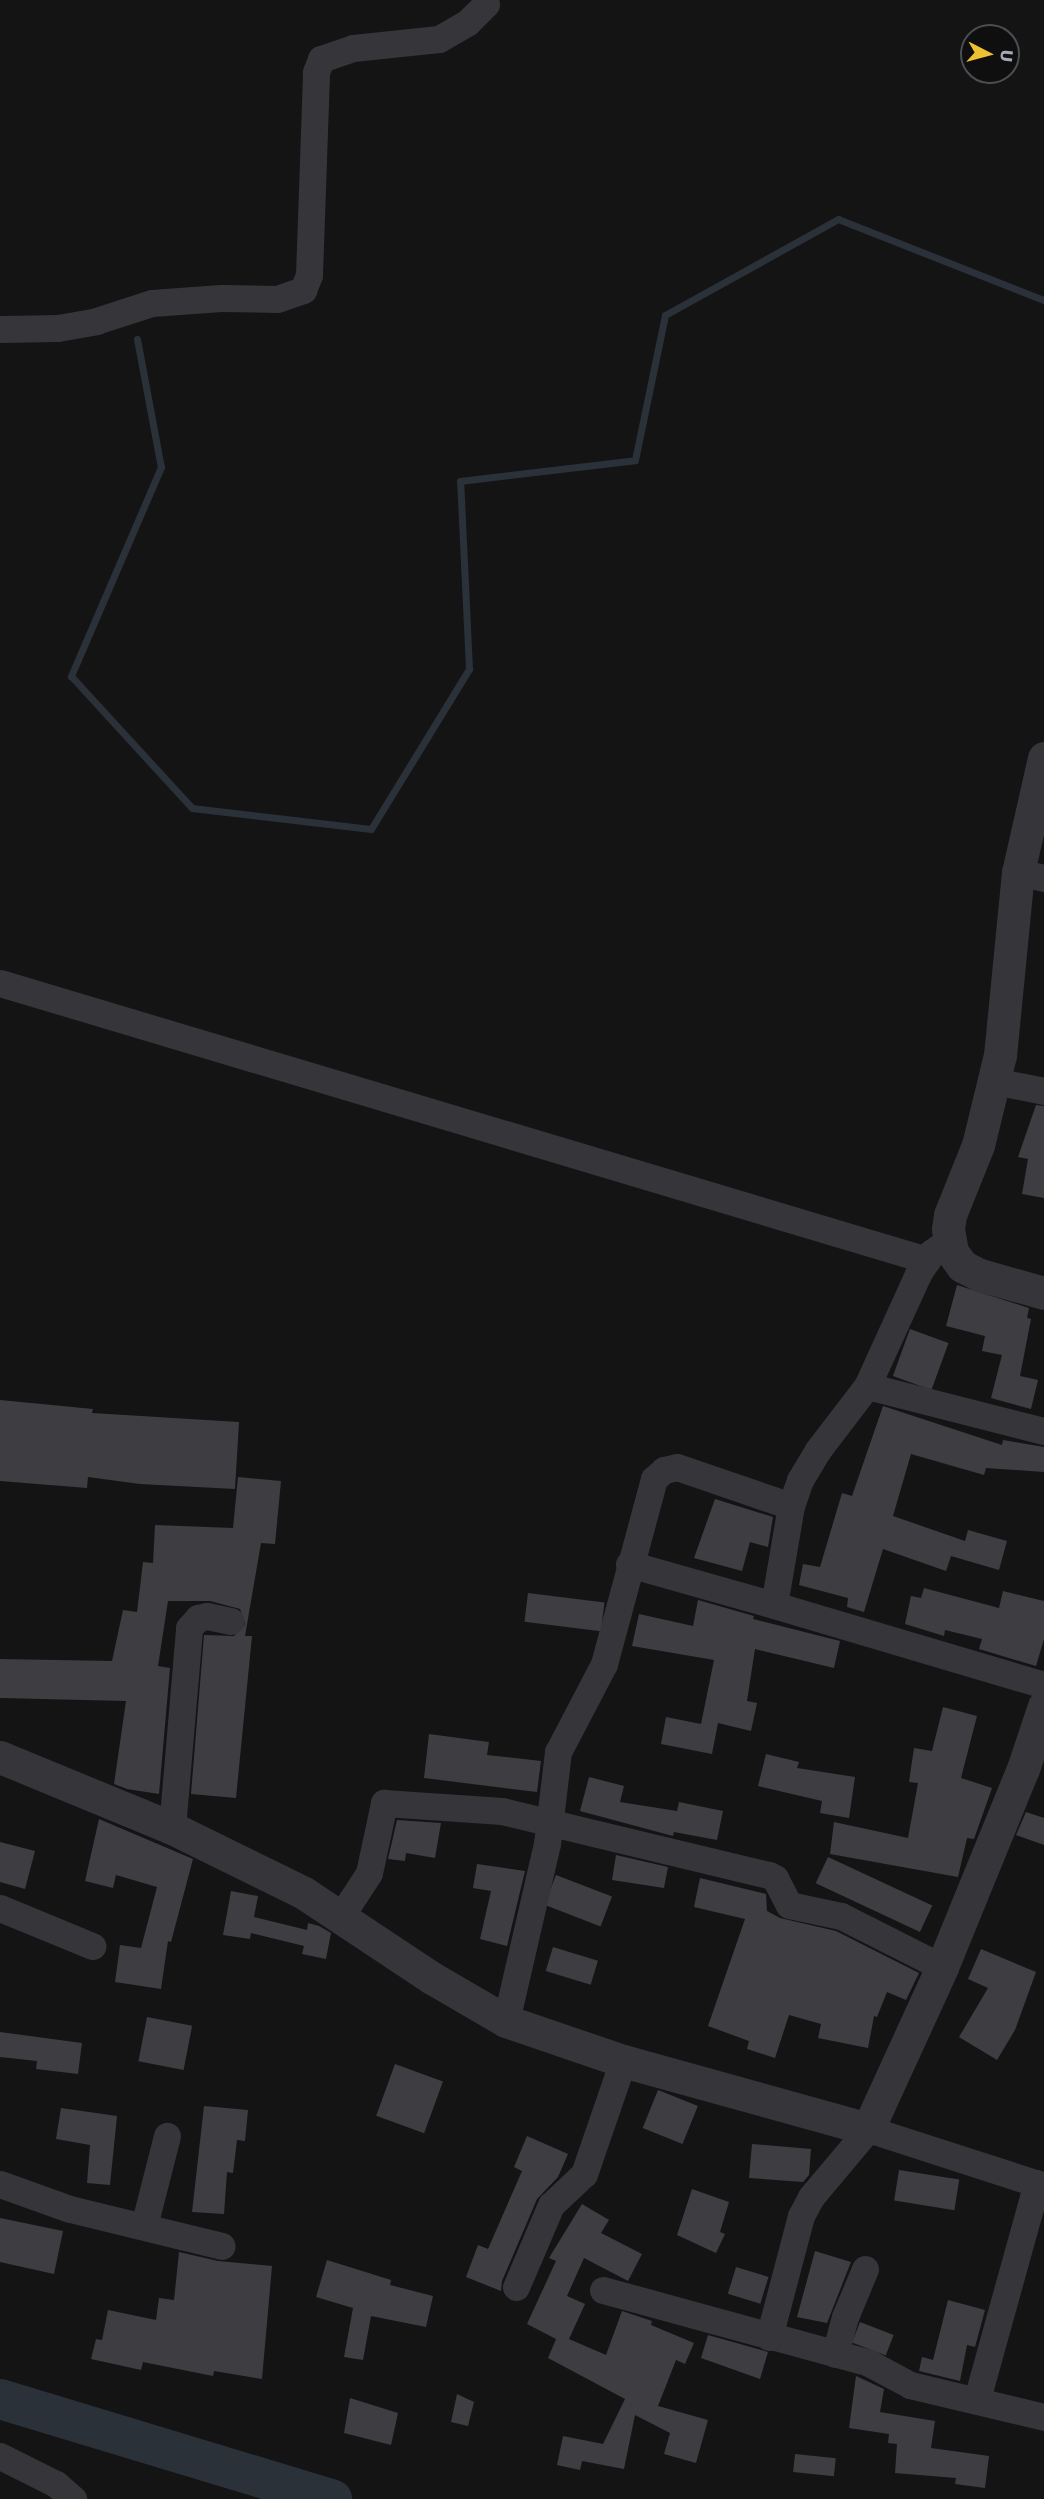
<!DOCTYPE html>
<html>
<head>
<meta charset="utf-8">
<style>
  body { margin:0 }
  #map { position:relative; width:1044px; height:2499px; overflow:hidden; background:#141415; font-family:"DejaVu Sans",sans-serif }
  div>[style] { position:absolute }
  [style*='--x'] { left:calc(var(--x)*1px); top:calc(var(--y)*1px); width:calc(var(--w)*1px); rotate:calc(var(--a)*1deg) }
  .stream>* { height:7px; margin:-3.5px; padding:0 3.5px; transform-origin:3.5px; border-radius:3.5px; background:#2a3139 }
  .river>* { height:40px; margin:-20px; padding:0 20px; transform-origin:20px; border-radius:20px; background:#2a3139 }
  .building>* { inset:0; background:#3e3e42; transform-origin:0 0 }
  .minor>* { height:27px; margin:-13.5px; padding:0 13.5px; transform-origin:13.5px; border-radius:13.5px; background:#35353a }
  .tertiary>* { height:33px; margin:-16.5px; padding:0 16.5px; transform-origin:16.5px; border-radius:16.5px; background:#35353a }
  span { translate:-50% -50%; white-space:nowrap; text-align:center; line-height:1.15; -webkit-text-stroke:4.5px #0f0f10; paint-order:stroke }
  .north { position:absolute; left:960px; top:24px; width:60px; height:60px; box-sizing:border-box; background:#0f0f10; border:2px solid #4b4d52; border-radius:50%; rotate:96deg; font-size:16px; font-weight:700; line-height:24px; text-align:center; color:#a5a9b5 }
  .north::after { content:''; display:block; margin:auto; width:21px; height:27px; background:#eec132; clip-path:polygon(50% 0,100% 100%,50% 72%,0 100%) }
</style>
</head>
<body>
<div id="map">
  <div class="stream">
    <div style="--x:137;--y:339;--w:130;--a:79.4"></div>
    <div style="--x:161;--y:467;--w:228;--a:113.3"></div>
    <div style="--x:71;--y:676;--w:179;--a:47.5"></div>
    <div style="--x:192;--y:808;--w:180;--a:6.7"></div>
    <div style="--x:371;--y:829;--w:188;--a:-58.5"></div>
    <div style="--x:469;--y:669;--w:188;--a:-92.7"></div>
    <div style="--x:460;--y:481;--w:176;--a:-6.8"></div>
    <div style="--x:635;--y:460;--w:148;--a:-78.3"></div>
    <div style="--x:665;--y:315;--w:198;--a:-29"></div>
    <div style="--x:838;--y:219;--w:221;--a:21.5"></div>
  </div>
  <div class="river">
    <div style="--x:0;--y:2399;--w:347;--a:16.8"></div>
  </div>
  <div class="building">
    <div style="clip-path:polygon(1036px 1105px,1044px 1106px,1044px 1198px,1022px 1194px,1028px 1159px,1018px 1157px)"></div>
    <div style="clip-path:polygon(957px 1285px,1029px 1308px,1027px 1318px,1031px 1319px,1020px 1376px,1038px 1380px,1031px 1409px,991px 1398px,1002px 1355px,982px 1351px,985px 1336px,946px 1326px)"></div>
    <div style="left:910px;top:1329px;width:41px;height:50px;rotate:20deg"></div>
    <div style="clip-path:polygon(0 1400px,93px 1409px,92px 1413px,239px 1422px,235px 1489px,140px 1484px,88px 1477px,87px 1488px,0 1481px)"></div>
    <div style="clip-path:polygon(883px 1406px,1002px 1445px,1003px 1440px,1044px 1447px,1044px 1472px,986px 1468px,984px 1475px,911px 1454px,893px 1516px,965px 1541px,968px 1530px,1007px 1541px,999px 1570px,951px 1556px,946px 1571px,883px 1549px,864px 1612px,847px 1607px,848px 1598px,799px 1585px,803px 1564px,820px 1567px,842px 1493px,852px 1496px)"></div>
    <div style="clip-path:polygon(238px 1477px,281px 1481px,275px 1544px,261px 1543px,245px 1636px,252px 1636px,236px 1798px,191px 1794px,204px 1635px,234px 1636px,245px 1624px,240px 1609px,210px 1601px,168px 1601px,158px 1666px,170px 1668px,159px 1794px,127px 1789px,114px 1784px,126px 1701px,0 1698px,0 1659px,112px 1661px,123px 1610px,137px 1612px,143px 1562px,153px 1563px,155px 1525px,233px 1528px)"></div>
    <div style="clip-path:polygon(715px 1499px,773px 1517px,768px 1547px,750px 1542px,742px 1571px,694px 1558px)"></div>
    <div style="clip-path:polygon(924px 1588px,999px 1608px,1003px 1591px,1044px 1601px,1044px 1639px,1036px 1666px,979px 1649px,982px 1639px,945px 1630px,944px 1636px,905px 1624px,911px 1596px,921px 1598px)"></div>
    <div style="left:528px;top:1593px;width:77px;height:29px;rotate:7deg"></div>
    <div style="clip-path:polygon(698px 1600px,754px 1616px,753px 1619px,840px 1641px,834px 1668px,755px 1649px,747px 1701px,757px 1703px,751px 1731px,718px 1723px,712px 1754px,661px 1744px,666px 1717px,701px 1724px,714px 1660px,632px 1646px,639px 1614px,693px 1626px)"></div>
    <div style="clip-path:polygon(943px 1707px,977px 1716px,961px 1778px,992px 1788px,974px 1839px,967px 1838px,958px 1877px,830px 1854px,834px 1822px,908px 1838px,918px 1783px,909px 1782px,914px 1748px,932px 1751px)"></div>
    <div style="clip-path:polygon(429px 1734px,489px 1742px,487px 1755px,541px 1761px,537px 1792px,424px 1778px)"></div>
    <div style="clip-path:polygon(766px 1754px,799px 1762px,797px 1768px,855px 1777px,849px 1818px,820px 1813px,822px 1801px,758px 1786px)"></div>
    <div style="clip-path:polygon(589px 1777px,624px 1786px,620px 1802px,677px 1811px,679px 1802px,723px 1811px,717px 1840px,674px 1832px,673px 1836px,580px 1811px)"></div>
    <div style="clip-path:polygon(1026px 1812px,1044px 1818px,1044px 1845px,1016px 1835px)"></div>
    <div style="clip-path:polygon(99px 1819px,193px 1859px,171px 1942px,168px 1941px,161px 1989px,115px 1982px,120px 1945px,141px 1948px,157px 1887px,116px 1875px,113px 1888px,85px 1881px)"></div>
    <div style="clip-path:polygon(397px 1820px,441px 1823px,435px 1858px,406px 1853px,405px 1861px,388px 1859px)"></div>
    <div style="clip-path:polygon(0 1842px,35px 1851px,25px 1889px,0 1882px)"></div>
    <div style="clip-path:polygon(616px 1855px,668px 1867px,664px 1888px,612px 1880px)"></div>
    <div style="left:828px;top:1857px;width:115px;height:29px;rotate:25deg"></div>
    <div style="clip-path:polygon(477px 1864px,525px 1871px,507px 1946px,480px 1939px,491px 1891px,473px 1888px)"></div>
    <div style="left:556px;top:1875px;width:60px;height:32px;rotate:21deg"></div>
    <div style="clip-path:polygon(700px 1878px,766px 1894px,767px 1911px,780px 1918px,836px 1931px,919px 1973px,906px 2000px,887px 1992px,877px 2017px,874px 2016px,868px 2048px,818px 2038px,821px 2024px,789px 2015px,775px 2058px,747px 2049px,749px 2041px,708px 2026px,745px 1919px,694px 1907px)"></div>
    <div style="clip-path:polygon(231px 1891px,258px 1896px,254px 1917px,307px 1930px,308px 1923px,319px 1926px,331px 1933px,326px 1959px,302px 1954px,304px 1946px,251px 1933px,250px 1939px,223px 1935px)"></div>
    <div style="left:553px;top:1947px;width:47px;height:25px;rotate:17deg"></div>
    <div style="clip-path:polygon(981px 1949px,1036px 1972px,1015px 2030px,997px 2060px,959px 2037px,988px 1988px,968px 1979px)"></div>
    <div style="left:147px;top:2017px;width:46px;height:45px;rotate:11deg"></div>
    <div style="clip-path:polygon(0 2032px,82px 2043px,78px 2074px,36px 2069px,37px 2061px,0 2057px)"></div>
    <div style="left:395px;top:2064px;width:51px;height:55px;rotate:20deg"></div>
    <div style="left:658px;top:2090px;width:43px;height:41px;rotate:22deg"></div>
    <div style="clip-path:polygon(204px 2106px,248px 2110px,245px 2141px,237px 2140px,233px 2173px,227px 2172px,224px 2214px,192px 2212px)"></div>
    <div style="clip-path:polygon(61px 2108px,117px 2116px,110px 2185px,87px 2183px,90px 2145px,56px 2139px)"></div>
    <div style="clip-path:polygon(527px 2136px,568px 2154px,558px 2177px,537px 2199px,502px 2281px,501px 2291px,466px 2277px,478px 2245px,488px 2249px,522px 2171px,514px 2167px)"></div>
    <div style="clip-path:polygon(752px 2144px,811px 2149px,809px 2175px,803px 2182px,749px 2178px)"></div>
    <div style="left:899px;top:2170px;width:61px;height:31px;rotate:9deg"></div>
    <div style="clip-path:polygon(692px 2189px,729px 2202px,720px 2232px,725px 2234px,716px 2253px,677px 2235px)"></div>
    <div style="clip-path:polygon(582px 2204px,609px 2220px,601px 2233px,642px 2254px,628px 2281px,584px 2258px,567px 2296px,585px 2304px,569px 2339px,606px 2355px,622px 2311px,652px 2321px,651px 2325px,694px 2343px,685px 2364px,676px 2360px,658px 2406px,708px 2420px,696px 2463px,664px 2454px,670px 2433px,635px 2415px,624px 2469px,582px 2461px,580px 2470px,557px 2465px,563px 2436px,603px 2444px,625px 2399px,548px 2358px,556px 2339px,527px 2324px,556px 2261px,549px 2258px)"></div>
    <div style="clip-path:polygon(0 2218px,63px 2231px,54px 2274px,0 2262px)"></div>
    <div style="clip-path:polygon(815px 2251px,851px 2262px,827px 2323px,797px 2317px)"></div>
    <div style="clip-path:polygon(179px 2252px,218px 2261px,272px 2266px,262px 2379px,214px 2371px,213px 2376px,143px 2362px,141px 2370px,91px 2359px,96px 2339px,102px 2340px,108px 2310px,156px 2320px,159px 2298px,174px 2300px)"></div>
    <div style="clip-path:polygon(327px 2260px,391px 2280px,390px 2285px,433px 2296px,426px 2327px,371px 2316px,363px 2360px,344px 2357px,353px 2308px,316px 2297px)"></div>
    <div style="left:736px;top:2267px;width:34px;height:28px;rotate:17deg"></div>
    <div style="clip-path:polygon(948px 2300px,985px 2310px,975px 2347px,967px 2345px,960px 2381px,919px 2371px,922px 2357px,933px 2360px)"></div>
    <div style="left:860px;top:2322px;width:36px;height:22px;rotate:21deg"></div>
    <div style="clip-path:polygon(708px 2335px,768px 2352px,760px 2379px,701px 2358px)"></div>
    <div style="clip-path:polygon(856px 2376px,884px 2389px,880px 2412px,935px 2421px,931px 2448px,989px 2456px,985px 2488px,955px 2484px,956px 2478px,895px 2473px,897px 2444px,888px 2443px,889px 2434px,849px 2428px)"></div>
    <div style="clip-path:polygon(457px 2394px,474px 2402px,468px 2426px,451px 2422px)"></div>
    <div style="clip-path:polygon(350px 2398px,398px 2413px,391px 2445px,344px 2433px)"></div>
    <div style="left:795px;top:2454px;width:41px;height:18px;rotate:6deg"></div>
  </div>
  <div class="minor">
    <div style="--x:0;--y:329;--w:58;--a:-1"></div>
    <div style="--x:58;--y:328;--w:39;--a:-10"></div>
    <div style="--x:96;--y:321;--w:59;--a:-17.8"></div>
    <div style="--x:152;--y:303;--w:69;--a:-4.1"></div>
    <div style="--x:221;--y:298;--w:56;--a:1"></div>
    <div style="--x:277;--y:299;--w:28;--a:-19"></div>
    <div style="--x:303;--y:290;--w:16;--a:-68"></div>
    <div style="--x:309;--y:275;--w:203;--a:-88"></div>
    <div style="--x:316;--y:72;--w:14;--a:-69"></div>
    <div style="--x:321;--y:59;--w:34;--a:-19"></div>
    <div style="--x:353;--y:48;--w:86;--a:-6"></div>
    <div style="--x:439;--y:39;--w:32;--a:-30"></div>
    <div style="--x:467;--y:23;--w:27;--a:-45"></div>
    <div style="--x:1018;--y:872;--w:27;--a:13"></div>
    <div style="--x:0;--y:983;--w:968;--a:16.64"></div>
    <div style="--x:994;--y:1081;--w:51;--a:11.3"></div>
    <div style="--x:867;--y:1386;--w:183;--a:14.3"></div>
    <div style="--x:629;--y:1564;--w:151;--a:15.8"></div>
    <div style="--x:774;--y:1605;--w:100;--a:-80.3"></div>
    <div style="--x:774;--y:1605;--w:282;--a:16.5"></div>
    <div style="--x:172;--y:1828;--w:201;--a:-85.1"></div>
    <div style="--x:189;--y:1628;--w:13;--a:-48"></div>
    <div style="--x:198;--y:1618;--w:9;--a:-13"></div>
    <div style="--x:207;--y:1616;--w:24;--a:12"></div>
    <div style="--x:0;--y:1908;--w:100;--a:22.4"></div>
    <div style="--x:341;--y:1916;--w:51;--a:-56.9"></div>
    <div style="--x:369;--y:1873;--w:72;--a:-77.9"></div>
    <div style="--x:384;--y:1803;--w:118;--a:3.9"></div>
    <div style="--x:502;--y:1811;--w:275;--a:13.5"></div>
    <div style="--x:769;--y:1875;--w:7;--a:27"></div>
    <div style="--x:775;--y:1878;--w:30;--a:63"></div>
    <div style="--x:789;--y:1905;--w:53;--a:11.9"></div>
    <div style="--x:841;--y:1916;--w:113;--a:26.8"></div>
    <div style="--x:506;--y:2021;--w:182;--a:-77"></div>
    <div style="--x:547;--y:1844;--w:93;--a:-83.2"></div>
    <div style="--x:558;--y:1752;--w:99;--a:-62.4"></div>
    <div style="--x:604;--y:1664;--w:192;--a:-74.9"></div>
    <div style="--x:654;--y:1479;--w:13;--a:-42"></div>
    <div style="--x:664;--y:1470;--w:13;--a:-13"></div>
    <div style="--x:677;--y:1467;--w:120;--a:18.9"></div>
    <div style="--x:791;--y:1506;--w:28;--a:-71"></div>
    <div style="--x:800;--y:1480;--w:35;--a:-59"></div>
    <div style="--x:818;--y:1450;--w:81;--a:-52.6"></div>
    <div style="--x:867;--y:1386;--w:123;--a:-65.5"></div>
    <div style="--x:918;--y:1274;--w:25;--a:-58"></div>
    <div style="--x:931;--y:1253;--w:22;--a:-36"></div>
    <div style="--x:0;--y:2184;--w:74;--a:19.7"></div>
    <div style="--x:70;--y:2209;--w:156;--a:13.7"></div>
    <div style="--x:144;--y:2226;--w:93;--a:-75.7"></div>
    <div style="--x:516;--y:2287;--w:89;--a:-66.9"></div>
    <div style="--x:551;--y:2205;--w:45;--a:-43.2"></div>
    <div style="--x:584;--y:2174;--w:120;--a:-71"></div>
    <div style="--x:603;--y:2290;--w:276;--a:15.3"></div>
    <div style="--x:869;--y:2363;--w:47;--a:28.2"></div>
    <div style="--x:910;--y:2385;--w:138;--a:13.4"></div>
    <div style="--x:769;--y:2337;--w:125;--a:-75.2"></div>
    <div style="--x:801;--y:2216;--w:21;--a:-62"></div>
    <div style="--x:811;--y:2197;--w:89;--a:-50"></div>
    <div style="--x:868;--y:2129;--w:185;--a:17.9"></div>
    <div style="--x:835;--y:2354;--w:38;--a:-75"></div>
    <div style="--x:845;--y:2317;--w:52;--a:-67.4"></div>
    <div style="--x:977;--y:2399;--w:224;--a:-74.5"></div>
    <div style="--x:0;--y:2456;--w:63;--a:26.6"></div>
    <div style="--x:56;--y:2484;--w:23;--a:41"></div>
  </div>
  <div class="tertiary">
    <div style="--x:1044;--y:758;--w:117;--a:102.8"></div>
    <div style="--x:1018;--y:872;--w:184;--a:95.6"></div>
    <div style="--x:1000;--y:1055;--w:93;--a:103.7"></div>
    <div style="--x:978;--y:1145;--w:75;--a:111.8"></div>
    <div style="--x:950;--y:1215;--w:14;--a:98"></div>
    <div style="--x:948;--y:1229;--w:23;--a:80"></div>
    <div style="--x:952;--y:1252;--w:17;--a:54"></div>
    <div style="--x:962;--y:1266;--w:20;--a:27"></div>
    <div style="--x:980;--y:1275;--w:66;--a:15.7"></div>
    <div style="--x:0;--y:1757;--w:186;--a:22.4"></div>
    <div style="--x:172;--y:1828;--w:147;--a:26.2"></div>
    <div style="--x:304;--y:1893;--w:154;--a:33.6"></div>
    <div style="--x:432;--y:1978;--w:86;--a:30.2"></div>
    <div style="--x:506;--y:2021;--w:124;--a:18.9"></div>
    <div style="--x:623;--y:2061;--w:254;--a:15.5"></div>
    <div style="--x:868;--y:2129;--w:178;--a:-65.4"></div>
    <div style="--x:942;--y:1967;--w:214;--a:-67.8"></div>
    <div style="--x:1023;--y:1769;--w:66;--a:-71.6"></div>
  </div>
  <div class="north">U</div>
</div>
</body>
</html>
